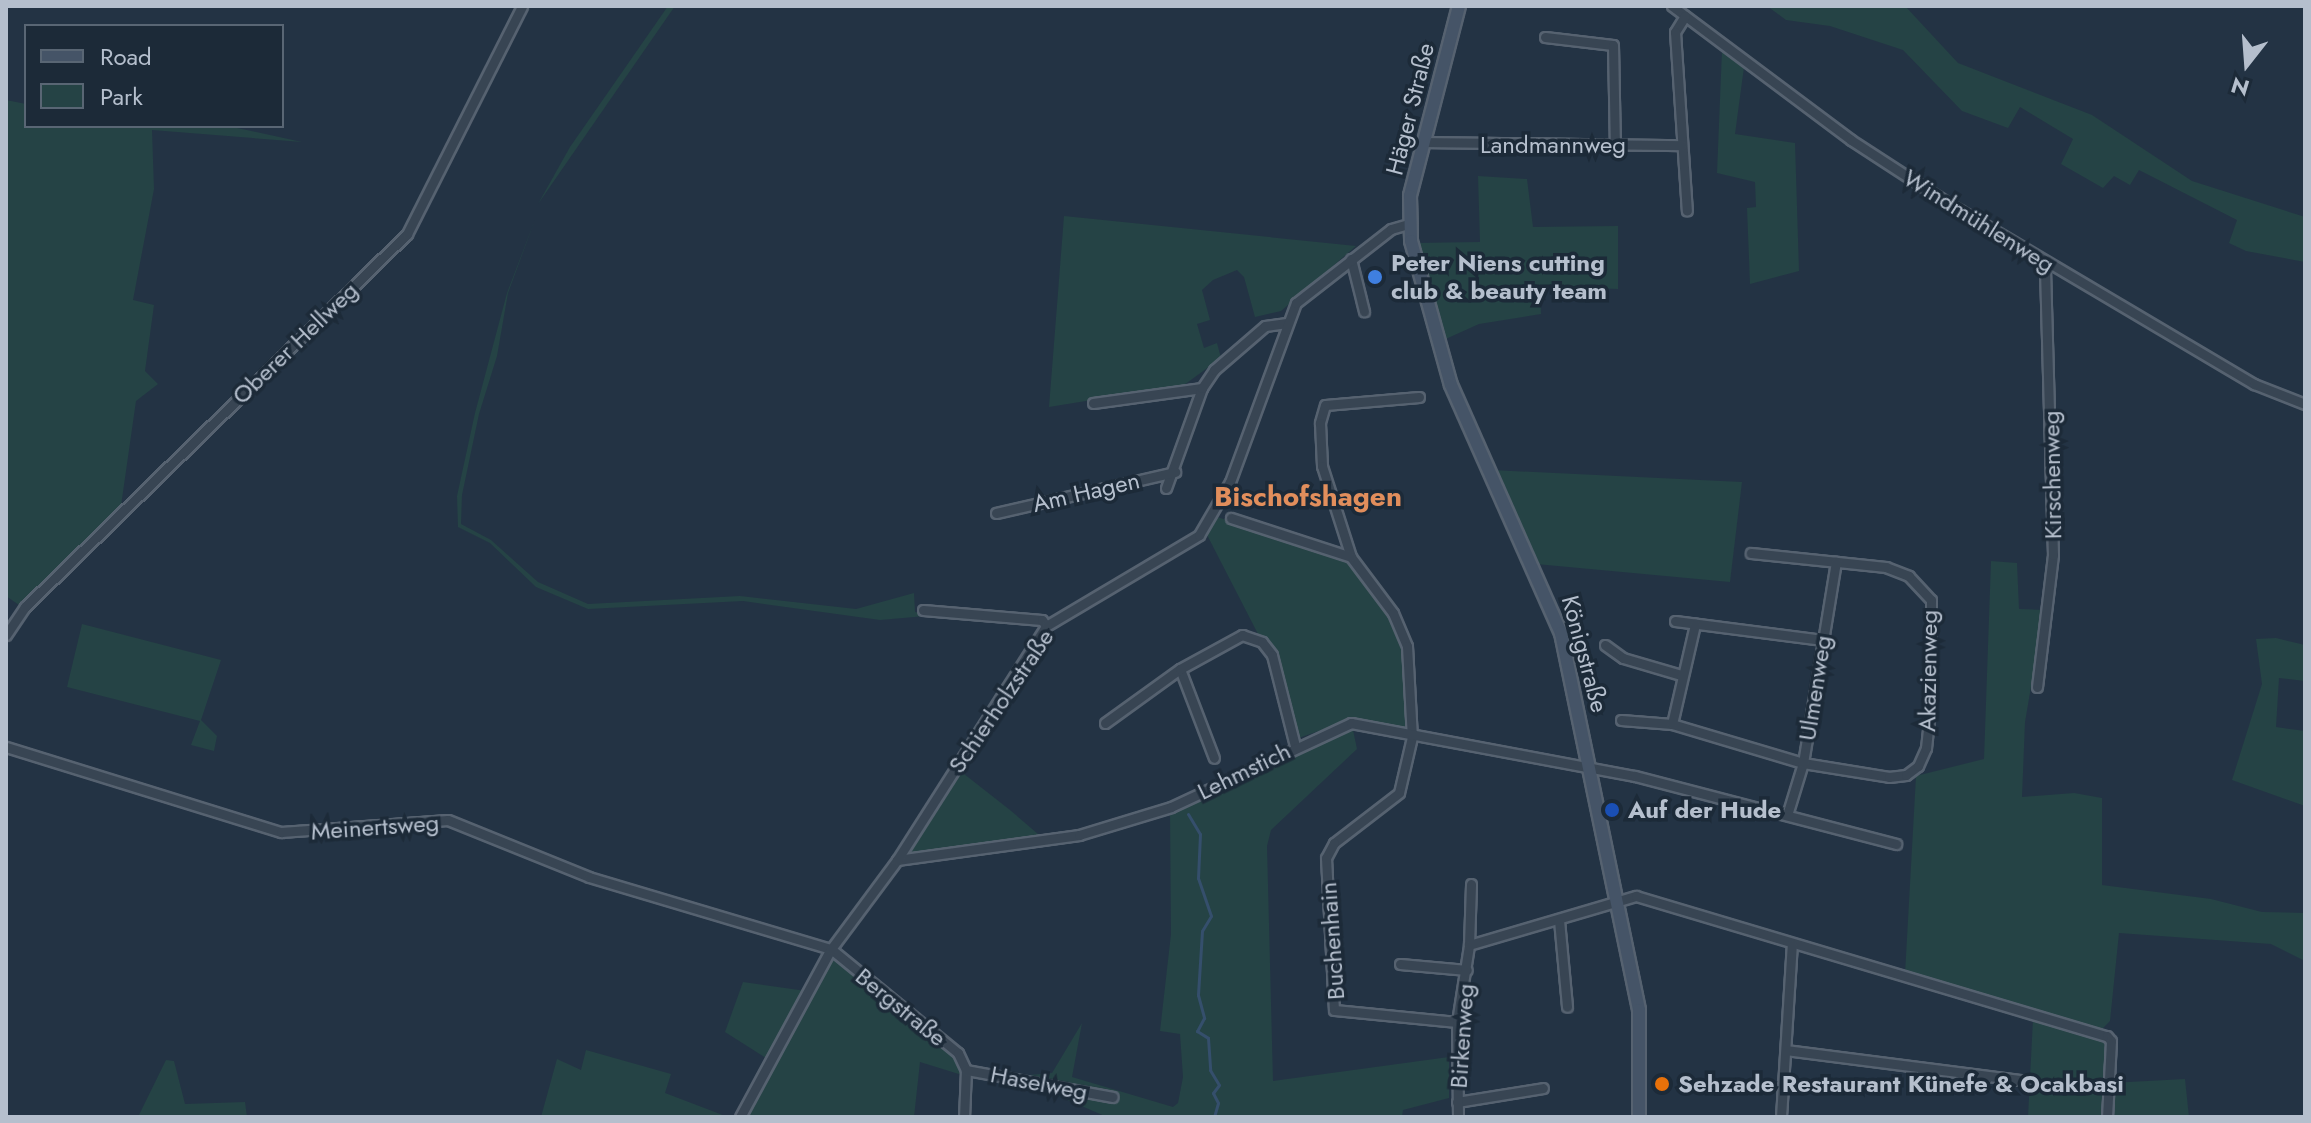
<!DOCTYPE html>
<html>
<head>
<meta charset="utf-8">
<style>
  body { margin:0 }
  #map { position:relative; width:2311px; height:1123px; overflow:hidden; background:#233344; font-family:Jost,sans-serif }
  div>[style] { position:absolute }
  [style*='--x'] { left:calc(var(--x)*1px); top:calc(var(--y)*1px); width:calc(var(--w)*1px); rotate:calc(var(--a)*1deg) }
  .green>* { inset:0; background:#254345 }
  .stream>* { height:3px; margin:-1.5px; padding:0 1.5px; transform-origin:1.5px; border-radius:1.5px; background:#354f6c }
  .roads { filter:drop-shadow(2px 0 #566270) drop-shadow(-2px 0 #566270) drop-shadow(0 2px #566270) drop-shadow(0 -2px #566270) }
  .minor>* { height:9px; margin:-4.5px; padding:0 4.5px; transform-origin:4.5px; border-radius:4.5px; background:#384553 }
  .secondary>* { height:12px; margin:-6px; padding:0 6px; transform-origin:6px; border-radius:6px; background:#455467 }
  .dots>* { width:22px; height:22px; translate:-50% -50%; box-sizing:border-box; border:4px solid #1c2a38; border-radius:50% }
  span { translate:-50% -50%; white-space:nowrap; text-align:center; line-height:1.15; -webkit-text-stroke:7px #1c2a38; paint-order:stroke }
  .street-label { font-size:24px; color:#b5bfcd }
  .poi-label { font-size:24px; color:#b5bfcd; font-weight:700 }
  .left { translate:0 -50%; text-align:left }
  .quarter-label { font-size:28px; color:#e18e5c; font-weight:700 }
  .frame { position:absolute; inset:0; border:8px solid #b5bfcd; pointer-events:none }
  .legend { position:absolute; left:24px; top:24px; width:260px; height:104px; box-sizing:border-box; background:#1c2a38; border:2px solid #596674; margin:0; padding:10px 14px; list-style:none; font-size:24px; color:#b5bfcd }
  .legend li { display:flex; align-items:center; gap:16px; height:40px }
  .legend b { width:40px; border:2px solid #596674 }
  .north { position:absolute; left:2207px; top:24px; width:80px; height:80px; -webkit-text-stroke:6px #1c2a38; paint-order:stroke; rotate:197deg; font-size:22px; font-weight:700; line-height:32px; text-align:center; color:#b5bfcd }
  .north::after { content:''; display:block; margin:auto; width:28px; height:36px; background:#b5bfcd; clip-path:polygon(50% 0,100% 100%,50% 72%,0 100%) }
</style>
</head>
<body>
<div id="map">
  <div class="green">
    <div style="clip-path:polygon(668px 6px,675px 6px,538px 204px,570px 147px)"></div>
    <div style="clip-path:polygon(1767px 6px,1906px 7px,1958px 63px,2092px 115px,2192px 181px,2305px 217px,2305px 262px,2246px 251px,2229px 243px,2237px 220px,2139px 170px,2130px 185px,2114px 176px,2103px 188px,2061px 164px,2073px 139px,2020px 107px,2008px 128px,1962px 111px,1903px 50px,1830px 26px,1786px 20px)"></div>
    <div style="clip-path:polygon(1722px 50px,1744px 67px,1735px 134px,1795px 143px,1799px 271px,1750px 284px,1747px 208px,1756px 207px,1755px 182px,1717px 173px)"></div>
    <div style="clip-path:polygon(6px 100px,26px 104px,26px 126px,228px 126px,302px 142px,152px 130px,154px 189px,133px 300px,154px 305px,145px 371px,158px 384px,136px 401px,121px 506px,22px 607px,6px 596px)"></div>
    <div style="clip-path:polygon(1478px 176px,1527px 179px,1533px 227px,1618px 226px,1618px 289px,1540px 286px,1541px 314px,1479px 324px,1439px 342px,1414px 243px,1480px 242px)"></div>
    <div style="clip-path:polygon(1064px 216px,1356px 246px,1281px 311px,1255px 317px,1244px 277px,1237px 270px,1213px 280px,1202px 290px,1210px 320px,1197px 324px,1204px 348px,1217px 343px,1221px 358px,1184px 385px,1049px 407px)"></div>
    <div style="clip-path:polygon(536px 217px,508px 293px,497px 356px,479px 414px,462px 495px,461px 524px,491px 540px,538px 582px,588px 604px,740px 596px,856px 609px,914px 593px,915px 612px,937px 615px,880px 620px,743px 601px,588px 609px,536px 587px,490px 543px,458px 527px,457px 496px,475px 413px,507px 293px)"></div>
    <div style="clip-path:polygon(1492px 470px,1742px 482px,1730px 582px,1536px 564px)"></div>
    <div style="clip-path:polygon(1217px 517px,1350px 559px,1391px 615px,1403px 641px,1409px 730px,1350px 720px,1296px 739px,1274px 654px,1258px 634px,1205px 531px)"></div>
    <div style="clip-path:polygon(1991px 561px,2017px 563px,2019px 609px,2044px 610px,2025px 722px,2022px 797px,2074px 793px,2102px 798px,2102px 885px,2211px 899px,2262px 912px,2305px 913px,2305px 961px,2271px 944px,2119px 933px,2110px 1021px,2100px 1031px,1905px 974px,1916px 776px,1984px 759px)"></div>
    <div style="clip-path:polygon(82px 624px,221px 660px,201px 720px,217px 736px,214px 751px,191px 745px,200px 721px,67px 687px)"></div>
    <div style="clip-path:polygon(2276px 638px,2305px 645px,2305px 681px,2279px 678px,2276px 727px,2305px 731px,2305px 806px,2232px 780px,2262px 684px,2256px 639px)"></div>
    <div style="clip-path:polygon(1353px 730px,1357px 749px,1271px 830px,1267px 846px,1273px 1081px,1449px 1057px,1449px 1098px,1403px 1110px,1402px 1117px,1107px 1117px,1028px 1083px,1029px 1075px,1052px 1073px,1082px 1023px,1072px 1077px,1173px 1107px,1178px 1103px,1183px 1077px,1180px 1034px,1160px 1031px,1171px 934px,1170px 812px,1298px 749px)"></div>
    <div style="clip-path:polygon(959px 770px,1010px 810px,1045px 840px,911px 857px,909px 849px)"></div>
    <div style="clip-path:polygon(833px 960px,955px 1055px,962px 1075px,920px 1062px,914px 1117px,747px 1117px)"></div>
    <div style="clip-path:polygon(743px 982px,806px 991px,769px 1060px,725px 1032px)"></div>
    <div style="clip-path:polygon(2033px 1019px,2101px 1038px,2106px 1045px,2104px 1117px,2028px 1117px)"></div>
    <div style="clip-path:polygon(586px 1050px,671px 1074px,665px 1093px,728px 1117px,541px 1117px,557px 1059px,581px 1070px)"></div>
    <div style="clip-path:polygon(166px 1060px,174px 1061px,185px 1104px,245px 1102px,247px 1117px,138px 1117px)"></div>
    <div style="clip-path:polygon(2185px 1079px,2189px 1117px,2111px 1117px,2110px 1083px)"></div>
  </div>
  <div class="stream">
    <div style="--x:1188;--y:814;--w:23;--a:59"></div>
    <div style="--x:1200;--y:834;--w:44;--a:92.6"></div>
    <div style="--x:1198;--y:878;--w:40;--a:71.1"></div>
    <div style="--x:1211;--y:916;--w:17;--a:121"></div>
    <div style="--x:1202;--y:931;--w:64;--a:93.6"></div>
    <div style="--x:1198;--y:995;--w:24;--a:75"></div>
    <div style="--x:1204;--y:1018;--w:15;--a:118"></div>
    <div style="--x:1197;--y:1031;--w:13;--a:32"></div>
    <div style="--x:1208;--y:1038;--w:32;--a:86"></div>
    <div style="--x:1210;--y:1070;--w:17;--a:59"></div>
    <div style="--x:1219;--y:1085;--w:10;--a:127"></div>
    <div style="--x:1213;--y:1093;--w:11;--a:63"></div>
    <div style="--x:1218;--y:1103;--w:15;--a:106"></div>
  </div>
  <div class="roads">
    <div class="minor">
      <div style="--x:1672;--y:6;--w:224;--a:36.8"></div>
      <div style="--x:1851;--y:140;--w:116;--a:33"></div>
      <div style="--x:1948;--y:203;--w:356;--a:30.6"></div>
      <div style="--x:2254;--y:384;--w:55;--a:21.4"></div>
      <div style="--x:1685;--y:16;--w:19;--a:122"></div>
      <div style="--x:1675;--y:32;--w:179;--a:86.2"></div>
      <div style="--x:1545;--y:37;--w:68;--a:6.7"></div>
      <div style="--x:1613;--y:45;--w:100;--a:88.9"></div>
      <div style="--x:1424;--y:142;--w:258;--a:0.7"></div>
      <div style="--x:1351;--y:259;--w:54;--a:76"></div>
      <div style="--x:1419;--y:397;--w:94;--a:175.1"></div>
      <div style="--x:1325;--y:405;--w:19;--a:106"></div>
      <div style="--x:1320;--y:423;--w:43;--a:87.3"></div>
      <div style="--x:1322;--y:466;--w:96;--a:72.3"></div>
      <div style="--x:1351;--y:557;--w:70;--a:53.1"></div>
      <div style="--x:1393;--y:613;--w:36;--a:67"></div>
      <div style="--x:1407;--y:646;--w:91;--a:86.9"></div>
      <div style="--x:1412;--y:737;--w:57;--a:103.1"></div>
      <div style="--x:1399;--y:793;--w:82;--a:142.4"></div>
      <div style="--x:1334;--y:843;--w:17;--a:118"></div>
      <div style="--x:1326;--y:858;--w:152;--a:87"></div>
      <div style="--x:1334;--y:1010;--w:124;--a:5.6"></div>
      <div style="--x:1093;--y:403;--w:110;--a:-7.8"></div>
      <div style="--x:1166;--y:488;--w:106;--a:-70.2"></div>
      <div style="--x:1202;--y:388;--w:22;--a:-56"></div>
      <div style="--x:1214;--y:370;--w:67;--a:-40.8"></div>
      <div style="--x:1265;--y:326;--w:22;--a:-8"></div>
      <div style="--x:996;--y:513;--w:184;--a:-12.9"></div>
      <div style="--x:1231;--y:518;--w:126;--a:18"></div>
      <div style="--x:923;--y:610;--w:119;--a:4.8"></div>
      <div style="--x:1042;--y:620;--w:7;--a:56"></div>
      <div style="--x:1675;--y:621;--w:149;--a:7.3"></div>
      <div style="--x:6;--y:635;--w:34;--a:-56"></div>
      <div style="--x:25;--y:607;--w:534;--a:-44.32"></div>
      <div style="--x:407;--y:234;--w:255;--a:-63.2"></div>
      <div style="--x:1605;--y:645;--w:22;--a:36"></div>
      <div style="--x:1623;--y:658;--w:60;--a:16.3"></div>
      <div style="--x:1180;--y:669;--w:95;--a:69.1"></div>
      <div style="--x:2037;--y:687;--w:133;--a:-83.1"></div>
      <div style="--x:2053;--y:555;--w:293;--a:-91.6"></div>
      <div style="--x:1621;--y:720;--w:51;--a:4.5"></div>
      <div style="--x:1672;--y:724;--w:137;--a:16.6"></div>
      <div style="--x:1803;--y:763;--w:87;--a:9.2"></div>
      <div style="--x:1889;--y:777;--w:17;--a:-7"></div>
      <div style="--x:1906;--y:775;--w:15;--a:-37"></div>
      <div style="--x:1918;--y:766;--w:20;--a:-66"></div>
      <div style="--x:1926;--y:748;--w:46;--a:-83.8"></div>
      <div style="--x:1931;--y:702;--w:102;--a:-90"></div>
      <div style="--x:1931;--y:600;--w:33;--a:-133"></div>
      <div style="--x:1909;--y:576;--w:25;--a:-159"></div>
      <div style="--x:1886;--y:567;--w:136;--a:-174.1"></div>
      <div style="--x:1105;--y:723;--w:92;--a:-35.8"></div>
      <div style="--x:1180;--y:669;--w:71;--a:-28.7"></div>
      <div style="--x:1242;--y:635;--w:21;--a:19"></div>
      <div style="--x:1262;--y:642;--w:16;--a:52"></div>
      <div style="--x:1272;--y:655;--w:94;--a:75.8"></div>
      <div style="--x:1672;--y:724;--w:103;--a:-77"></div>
      <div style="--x:6;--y:747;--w:288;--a:17.2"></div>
      <div style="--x:281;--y:832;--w:167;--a:-4.1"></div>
      <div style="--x:448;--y:820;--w:152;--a:22"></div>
      <div style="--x:589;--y:877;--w:252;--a:16.6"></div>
      <div style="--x:831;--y:949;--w:164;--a:39.3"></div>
      <div style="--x:958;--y:1053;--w:19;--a:65"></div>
      <div style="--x:966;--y:1070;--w:47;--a:92.4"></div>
      <div style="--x:1788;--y:812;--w:51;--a:-73"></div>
      <div style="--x:1803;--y:763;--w:204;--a:-80.7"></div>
      <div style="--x:897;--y:860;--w:184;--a:-7.8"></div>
      <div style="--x:1079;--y:835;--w:96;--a:-16.9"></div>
      <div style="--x:1171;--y:807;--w:199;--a:-25"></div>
      <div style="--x:1351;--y:723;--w:289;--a:10.6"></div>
      <div style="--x:1635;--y:776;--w:270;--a:14.6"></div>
      <div style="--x:1559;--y:920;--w:87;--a:84.7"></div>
      <div style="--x:1469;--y:945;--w:61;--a:-88.1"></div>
      <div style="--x:1400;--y:964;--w:67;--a:5.1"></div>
      <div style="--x:1786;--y:1050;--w:243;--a:7.3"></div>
      <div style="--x:966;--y:1070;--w:149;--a:10.4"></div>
      <div style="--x:1457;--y:1102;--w:87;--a:-9.2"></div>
      <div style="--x:740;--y:1117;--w:191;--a:-61.6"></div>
      <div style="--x:831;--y:949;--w:111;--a:-53.4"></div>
      <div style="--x:897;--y:860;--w:277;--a:-57.5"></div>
      <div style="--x:1046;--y:626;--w:178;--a:-30.7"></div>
      <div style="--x:1199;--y:535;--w:61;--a:-59.7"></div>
      <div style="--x:1230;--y:482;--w:191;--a:-69.8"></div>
      <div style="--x:1296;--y:303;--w:120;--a:-37.9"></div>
      <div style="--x:1391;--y:229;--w:18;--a:-16"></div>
      <div style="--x:1458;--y:1117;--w:95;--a:-90.6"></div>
      <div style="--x:1457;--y:1022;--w:78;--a:-81.1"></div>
      <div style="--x:1469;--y:945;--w:174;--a:-16.4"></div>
      <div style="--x:1636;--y:896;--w:491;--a:16.6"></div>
      <div style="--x:2107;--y:1036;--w:6;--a:51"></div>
      <div style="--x:2111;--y:1041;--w:76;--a:93"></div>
      <div style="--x:1781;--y:1117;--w:173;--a:-86.4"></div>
    </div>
    <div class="secondary">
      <div style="--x:1459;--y:6;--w:196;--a:104.5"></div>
      <div style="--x:1410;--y:196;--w:45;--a:88.7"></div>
      <div style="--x:1411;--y:241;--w:149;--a:74.5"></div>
      <div style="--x:1451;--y:385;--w:271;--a:66.1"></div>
      <div style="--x:1561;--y:633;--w:385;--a:78.3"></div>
      <div style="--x:1639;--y:1010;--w:107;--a:90"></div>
    </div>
  </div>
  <div class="dots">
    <div style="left:1375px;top:277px;background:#3f7fe0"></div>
    <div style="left:1612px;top:810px;background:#1a4fb4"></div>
    <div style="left:1662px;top:1084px;background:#e8710a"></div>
  </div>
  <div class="street-label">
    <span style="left:1410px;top:109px;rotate:-76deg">Häger Straße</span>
    <span style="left:1553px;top:145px">Landmannweg</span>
    <span style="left:1979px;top:221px;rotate:32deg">Windmühlenweg</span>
    <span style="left:295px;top:343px;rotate:-44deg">Oberer Hellweg</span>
    <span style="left:2052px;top:475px;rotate:-91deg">Kirschenweg</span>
    <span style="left:1086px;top:492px;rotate:-13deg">Am Hagen</span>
    <span style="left:1585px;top:654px;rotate:75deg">Königstraße</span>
    <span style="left:1928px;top:671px;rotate:-89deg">Akazienweg</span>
    <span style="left:1815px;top:688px;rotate:-81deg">Ulmenweg</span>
    <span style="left:1001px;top:701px;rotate:-56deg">Schierholzstraße</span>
    <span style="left:1244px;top:771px;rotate:-26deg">Lehmstich</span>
    <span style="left:375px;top:827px;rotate:-4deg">Meinertsweg</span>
    <span style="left:1332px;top:941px;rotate:-94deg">Buchenhain</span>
    <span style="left:901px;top:1007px;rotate:39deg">Bergstraße</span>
    <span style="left:1462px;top:1036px;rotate:-86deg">Birkenweg</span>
    <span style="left:1039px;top:1083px;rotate:11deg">Haselweg</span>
  </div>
  <div class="poi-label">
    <span class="left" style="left:1391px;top:277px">Peter Niens cutting<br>club &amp; beauty team</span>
    <span class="left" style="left:1628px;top:810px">Auf der Hude</span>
    <span class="left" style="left:1678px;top:1084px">Sehzade Restaurant Künefe &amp; Ocakbasi</span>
  </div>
  <div class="quarter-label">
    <span style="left:1308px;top:497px">Bischofshagen</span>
  </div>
  <div class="frame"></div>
  <ul class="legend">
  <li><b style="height:10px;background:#455467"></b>Road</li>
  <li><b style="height:22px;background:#254345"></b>Park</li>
  </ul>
  <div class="north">N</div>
</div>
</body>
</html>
